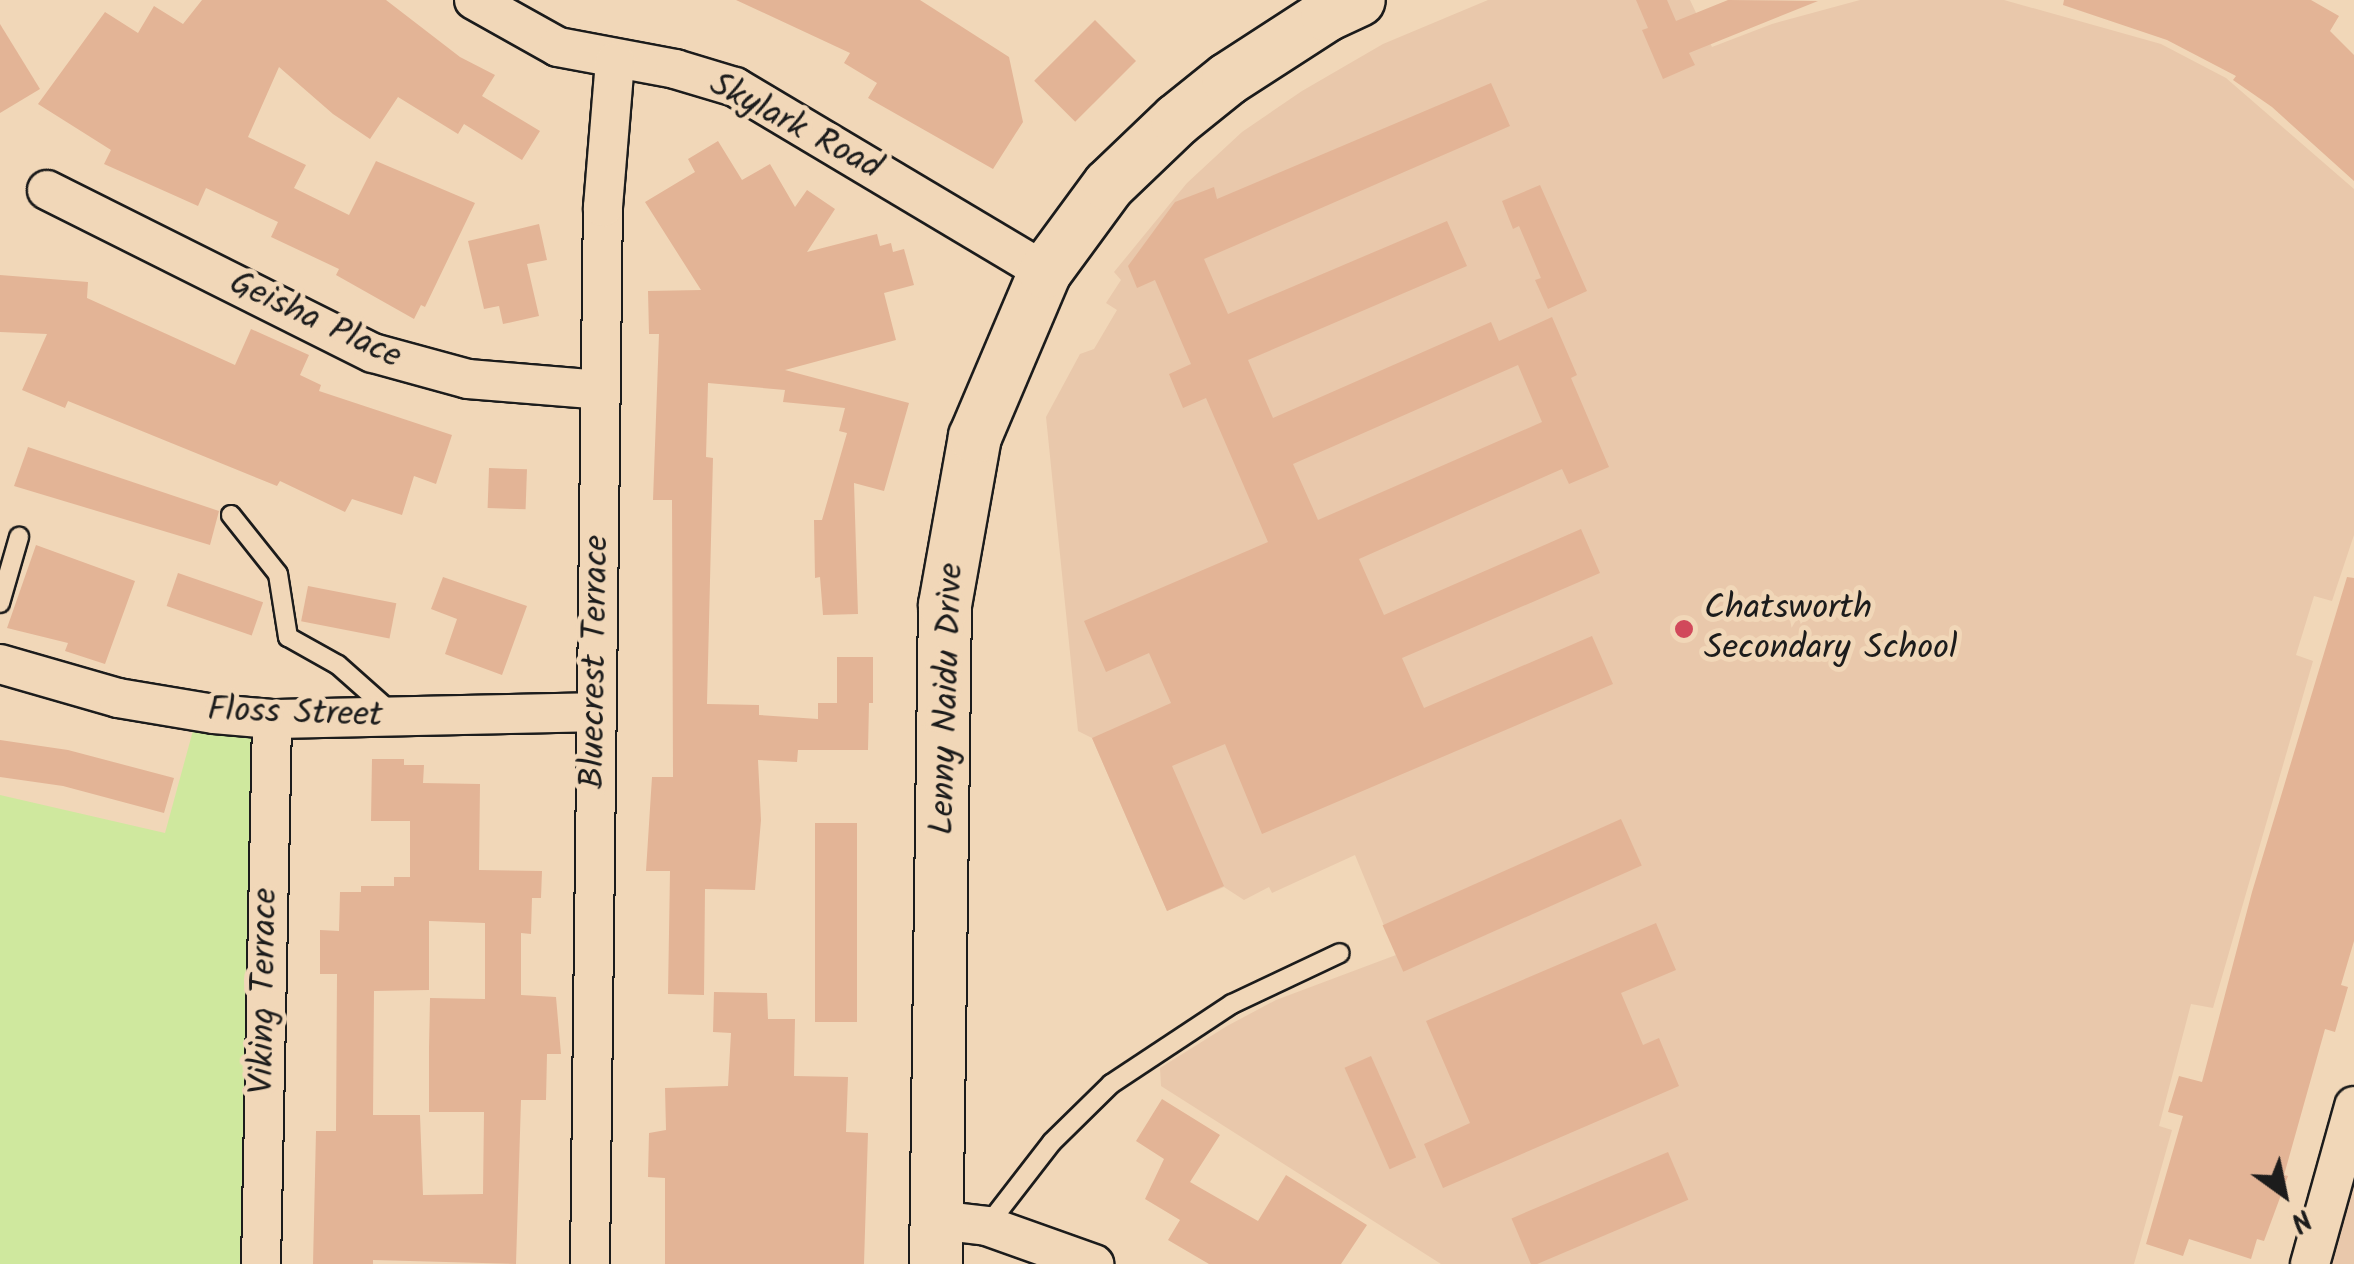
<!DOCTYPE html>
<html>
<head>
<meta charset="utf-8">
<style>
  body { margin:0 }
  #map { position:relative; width:2354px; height:1264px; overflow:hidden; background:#f1d7b8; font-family:Kalam,sans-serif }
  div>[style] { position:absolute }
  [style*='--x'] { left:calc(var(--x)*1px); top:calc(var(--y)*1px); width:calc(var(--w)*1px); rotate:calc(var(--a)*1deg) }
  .built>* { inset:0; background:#e9c8ab }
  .green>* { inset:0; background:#cfe89e }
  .building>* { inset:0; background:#e3b496; transform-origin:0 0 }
  .roads { filter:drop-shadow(2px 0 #1c1c1c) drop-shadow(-2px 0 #1c1c1c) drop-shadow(0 2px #1c1c1c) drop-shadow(0 -2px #1c1c1c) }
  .lane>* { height:18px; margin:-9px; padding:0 9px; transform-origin:9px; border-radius:9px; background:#f1d7b8 }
  .street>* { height:38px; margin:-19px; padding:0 19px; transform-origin:19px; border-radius:19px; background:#f1d7b8 }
  .secondary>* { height:52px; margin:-26px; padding:0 26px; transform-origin:26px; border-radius:26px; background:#f1d7b8 }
  .dots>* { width:28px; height:28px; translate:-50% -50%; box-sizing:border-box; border:5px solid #f1d7b8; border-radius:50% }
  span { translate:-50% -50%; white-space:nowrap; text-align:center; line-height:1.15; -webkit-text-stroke:10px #f1d7b8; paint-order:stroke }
  .street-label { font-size:35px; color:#1c1c1c }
  .poi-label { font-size:35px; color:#1c1c1c }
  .left { translate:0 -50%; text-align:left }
  .north { position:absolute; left:2234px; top:1144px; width:100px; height:100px; -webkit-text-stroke:8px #f1d7b8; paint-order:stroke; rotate:147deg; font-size:28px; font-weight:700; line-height:40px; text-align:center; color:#1c1c1c }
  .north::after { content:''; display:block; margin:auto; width:35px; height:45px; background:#1c1c1c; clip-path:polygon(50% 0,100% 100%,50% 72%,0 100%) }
</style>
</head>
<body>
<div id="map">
  <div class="built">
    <div style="clip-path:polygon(1488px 0,1690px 0,1712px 47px,1772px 24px,1860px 0,2004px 0,2161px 44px,2226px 78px,2354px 189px,2354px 535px,2332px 601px,2314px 596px,2296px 655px,2313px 661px,2213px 1008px,2191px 1004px,2159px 1126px,2172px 1130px,2134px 1264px,1441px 1264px,1161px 1086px,1160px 1068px,1227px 1026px,1276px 1000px,1396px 955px,1355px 855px,1272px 893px,1269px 887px,1244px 900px,1224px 887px,1167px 911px,1092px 738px,1078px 731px,1046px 417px,1080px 354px,1094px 349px,1117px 310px,1106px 303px,1121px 280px,1114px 272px,1187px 183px,1242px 132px,1302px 91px,1383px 44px)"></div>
    <div style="clip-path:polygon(2354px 1109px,2354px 1264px,2311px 1264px)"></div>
  </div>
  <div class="green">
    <div style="clip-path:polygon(197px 716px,270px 719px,258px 1264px,0 1264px,0 795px,165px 833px)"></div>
  </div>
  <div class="building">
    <div style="clip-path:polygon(202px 0,386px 0,460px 57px,495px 75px,482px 96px,540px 131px,522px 160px,464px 124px,458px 134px,398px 97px,370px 139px,333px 114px,279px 67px,248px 137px,306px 165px,294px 188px,349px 215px,376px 161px,475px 203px,425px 307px,421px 305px,414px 319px,336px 275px,339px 269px,271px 237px,278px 222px,206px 188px,198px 206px,104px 164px,111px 150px,38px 104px,105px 12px,138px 33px,154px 6px,183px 24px)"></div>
    <div style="clip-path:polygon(736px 0,920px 0,1009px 57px,1023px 122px,993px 169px,868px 98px,877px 83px,844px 63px,850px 53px)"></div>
    <div style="clip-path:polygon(1636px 0,1667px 0,1676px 21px,1728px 0,1818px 1px,1689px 53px,1695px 65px,1663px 79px,1642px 30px,1648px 28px)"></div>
    <div style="clip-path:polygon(2064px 0,2311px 0,2339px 16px,2330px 31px,2354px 55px,2354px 181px,2272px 107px,2233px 80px,2236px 76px,2167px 40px,2063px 5px)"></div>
    <div style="left:1095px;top:20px;width:58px;height:86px;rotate:45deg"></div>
    <div style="clip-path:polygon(0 24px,40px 89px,0 113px)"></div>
    <div style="clip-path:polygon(evenodd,1491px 83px,1510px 126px,1204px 259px,1228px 314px,1447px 221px,1467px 266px,1248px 360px,1273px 418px,1491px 322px,1499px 341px,1552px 317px,1577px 375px,1571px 378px,1609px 467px,1569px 484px,1562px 469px,1359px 559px,1384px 615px,1581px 529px,1600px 573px,1402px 658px,1424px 708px,1592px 636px,1613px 684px,1262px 834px,1225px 744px,1172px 766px,1224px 886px,1167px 911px,1092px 738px,1171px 703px,1149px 653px,1106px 672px,1084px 621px,1268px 542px,1206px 398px,1183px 408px,1169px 374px,1191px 364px,1155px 280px,1137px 288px,1128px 266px,1175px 202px,1214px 187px,1217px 199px,1491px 83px,1518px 365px,1542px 422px,1318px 520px,1293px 464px,1518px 365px)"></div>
    <div style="clip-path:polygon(718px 141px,742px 180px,770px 164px,795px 207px,807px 190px,835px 209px,807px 252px,877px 234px,880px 246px,891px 243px,893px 252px,904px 249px,914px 285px,884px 293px,896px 340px,785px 370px,909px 403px,884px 491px,854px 483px,858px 614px,823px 615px,820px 577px,815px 578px,814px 520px,822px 520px,847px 433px,839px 431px,845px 408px,783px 402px,785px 390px,708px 383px,706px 457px,713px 458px,707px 704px,759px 705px,759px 715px,818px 719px,818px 703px,837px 703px,837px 657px,873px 657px,873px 703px,869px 703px,868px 750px,798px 750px,797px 762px,758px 760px,761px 820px,755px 890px,705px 889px,704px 995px,668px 994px,670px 871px,646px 871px,652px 777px,673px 777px,672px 500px,653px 500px,659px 334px,649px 334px,648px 291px,701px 290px,645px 202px,695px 172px,688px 159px)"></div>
    <div style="clip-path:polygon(1540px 185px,1587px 291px,1548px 309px,1535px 280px,1541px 278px,1519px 226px,1513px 229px,1502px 201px)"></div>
    <div style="clip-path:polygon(539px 224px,547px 260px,527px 264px,539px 316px,503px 324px,499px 306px,484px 309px,468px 241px)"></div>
    <div style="clip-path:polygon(0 275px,88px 282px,87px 298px,235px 365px,251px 329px,309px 355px,300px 375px,321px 385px,319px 391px,452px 435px,436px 484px,414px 476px,402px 515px,352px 499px,345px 512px,280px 481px,277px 486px,68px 401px,65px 408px,22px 390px,47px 334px,0 332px)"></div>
    <div style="clip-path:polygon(28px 447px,219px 511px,210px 545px,14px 486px)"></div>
    <div style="left:489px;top:468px;width:38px;height:40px;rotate:2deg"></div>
    <div style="clip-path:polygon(36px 545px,135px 581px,105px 664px,65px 651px,68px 643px,7px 628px)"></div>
    <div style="left:178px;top:573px;width:90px;height:35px;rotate:19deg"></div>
    <div style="clip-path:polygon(443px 577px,527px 606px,502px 675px,445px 654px,457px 619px,431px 609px)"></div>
    <div style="clip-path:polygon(2347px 577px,2354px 578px,2354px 941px,2341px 985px,2348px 987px,2335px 1032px,2325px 1029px,2284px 1175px,2288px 1176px,2264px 1241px,2257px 1239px,2251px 1259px,2189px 1239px,2183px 1256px,2146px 1244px,2183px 1116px,2168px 1112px,2179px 1076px,2202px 1082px,2252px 892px)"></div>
    <div style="left:308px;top:586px;width:90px;height:36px;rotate:11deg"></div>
    <div style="clip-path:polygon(0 740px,68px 750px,174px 778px,164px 813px,63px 786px,0 777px)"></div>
    <div style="clip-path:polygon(evenodd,372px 759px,404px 759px,404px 765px,424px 765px,423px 783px,480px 784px,479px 870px,542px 871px,541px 898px,532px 898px,531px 934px,521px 933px,521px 995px,556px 997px,561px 1054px,547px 1054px,546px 1100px,521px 1100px,516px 1264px,373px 1260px,373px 1264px,313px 1264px,316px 1131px,336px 1131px,337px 974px,320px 974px,320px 930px,339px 931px,340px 892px,361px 892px,361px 886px,394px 886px,394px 877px,410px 877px,410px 821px,371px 821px,372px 759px,429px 921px,485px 923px,485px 999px,430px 998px,429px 1048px,429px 1112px,484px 1112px,483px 1194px,423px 1195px,420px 1115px,373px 1115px,374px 991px,429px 990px,429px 921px)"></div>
    <div style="left:1621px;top:819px;width:51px;height:261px;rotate:66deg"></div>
    <div style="left:815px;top:823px;width:42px;height:199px"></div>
    <div style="clip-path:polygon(1656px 923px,1676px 970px,1621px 993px,1643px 1045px,1659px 1038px,1679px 1086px,1443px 1188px,1424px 1144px,1470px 1123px,1426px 1021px)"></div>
    <div style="clip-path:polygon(714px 992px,767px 993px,768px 1019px,795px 1019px,794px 1076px,848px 1077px,846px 1132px,868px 1133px,864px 1264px,665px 1264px,665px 1178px,648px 1177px,649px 1133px,666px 1130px,665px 1088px,728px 1086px,731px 1033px,713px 1032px)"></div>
    <div style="left:1371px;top:1056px;width:111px;height:29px;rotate:66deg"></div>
    <div style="clip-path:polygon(1162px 1099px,1220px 1135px,1190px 1182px,1258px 1221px,1286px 1175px,1367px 1225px,1341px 1264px,1209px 1264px,1168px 1240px,1180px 1220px,1145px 1199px,1164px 1159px,1136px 1141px)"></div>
    <div style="left:1668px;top:1152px;width:52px;height:170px;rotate:67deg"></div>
  </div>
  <div class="roads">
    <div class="lane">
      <div style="--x:231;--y:515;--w:75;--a:51.5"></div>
      <div style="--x:278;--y:574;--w:64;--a:81"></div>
      <div style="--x:288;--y:637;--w:57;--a:29.2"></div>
      <div style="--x:338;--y:665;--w:72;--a:41.6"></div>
      <div style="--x:0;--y:603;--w:69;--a:-73.9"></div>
      <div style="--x:987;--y:1226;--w:106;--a:-52.3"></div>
      <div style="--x:1052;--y:1142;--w:83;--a:-44.5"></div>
      <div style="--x:1111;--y:1084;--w:145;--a:-33.5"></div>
      <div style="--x:1232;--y:1004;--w:119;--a:-25.3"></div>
    </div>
    <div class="street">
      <div style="--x:474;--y:0;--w:96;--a:29.2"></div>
      <div style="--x:558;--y:47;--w:119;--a:10.6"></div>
      <div style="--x:675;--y:69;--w:63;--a:16.7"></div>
      <div style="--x:735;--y:87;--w:361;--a:30.8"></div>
      <div style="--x:47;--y:190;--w:364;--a:26.6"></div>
      <div style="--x:373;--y:353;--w:98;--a:15.3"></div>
      <div style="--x:468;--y:379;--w:133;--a:4.7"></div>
      <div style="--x:0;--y:664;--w:123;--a:16.1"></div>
      <div style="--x:118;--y:698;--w:97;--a:9.5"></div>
      <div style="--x:214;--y:714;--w:58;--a:4.9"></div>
      <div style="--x:272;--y:719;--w:323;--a:-1.2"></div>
      <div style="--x:937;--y:1220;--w:50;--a:6.8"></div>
      <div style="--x:987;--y:1226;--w:114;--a:19.6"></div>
      <div style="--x:261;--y:1264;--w:545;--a:-88.84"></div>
      <div style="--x:590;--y:1264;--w:1057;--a:-89.3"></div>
      <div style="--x:603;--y:207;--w:146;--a:-85.3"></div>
      <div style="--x:2310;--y:1264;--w:164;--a:-74.4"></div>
    </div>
    <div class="secondary">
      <div style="--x:936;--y:1264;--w:659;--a:-89.22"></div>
      <div style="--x:945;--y:605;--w:171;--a:-79.9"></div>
      <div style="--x:975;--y:437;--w:179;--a:-67"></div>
      <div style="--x:1045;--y:272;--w:108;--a:-53.7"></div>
      <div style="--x:1109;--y:185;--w:94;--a:-43.7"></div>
      <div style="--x:1177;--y:120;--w:65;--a:-38.8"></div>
      <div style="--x:1228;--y:79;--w:118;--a:-32.9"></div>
      <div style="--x:1327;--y:15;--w:35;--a:-25"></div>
    </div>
  </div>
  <div class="dots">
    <div style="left:1684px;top:629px;background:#d1495b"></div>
  </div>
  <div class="street-label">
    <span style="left:795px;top:127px;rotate:28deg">Skylark Road</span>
    <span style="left:315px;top:321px;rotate:25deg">Geisha Place</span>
    <span style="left:596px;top:662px;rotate:-89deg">Bluecrest Terrace</span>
    <span style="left:948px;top:699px;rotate:-88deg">Lenny Naidu Drive</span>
    <span style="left:295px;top:714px;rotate:2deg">Floss Street</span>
    <span style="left:265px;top:991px;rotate:-89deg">Viking Terrace</span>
  </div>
  <div class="poi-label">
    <span class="left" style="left:1704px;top:629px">Chatsworth<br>Secondary School</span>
  </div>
  <div class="north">N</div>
</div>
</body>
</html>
